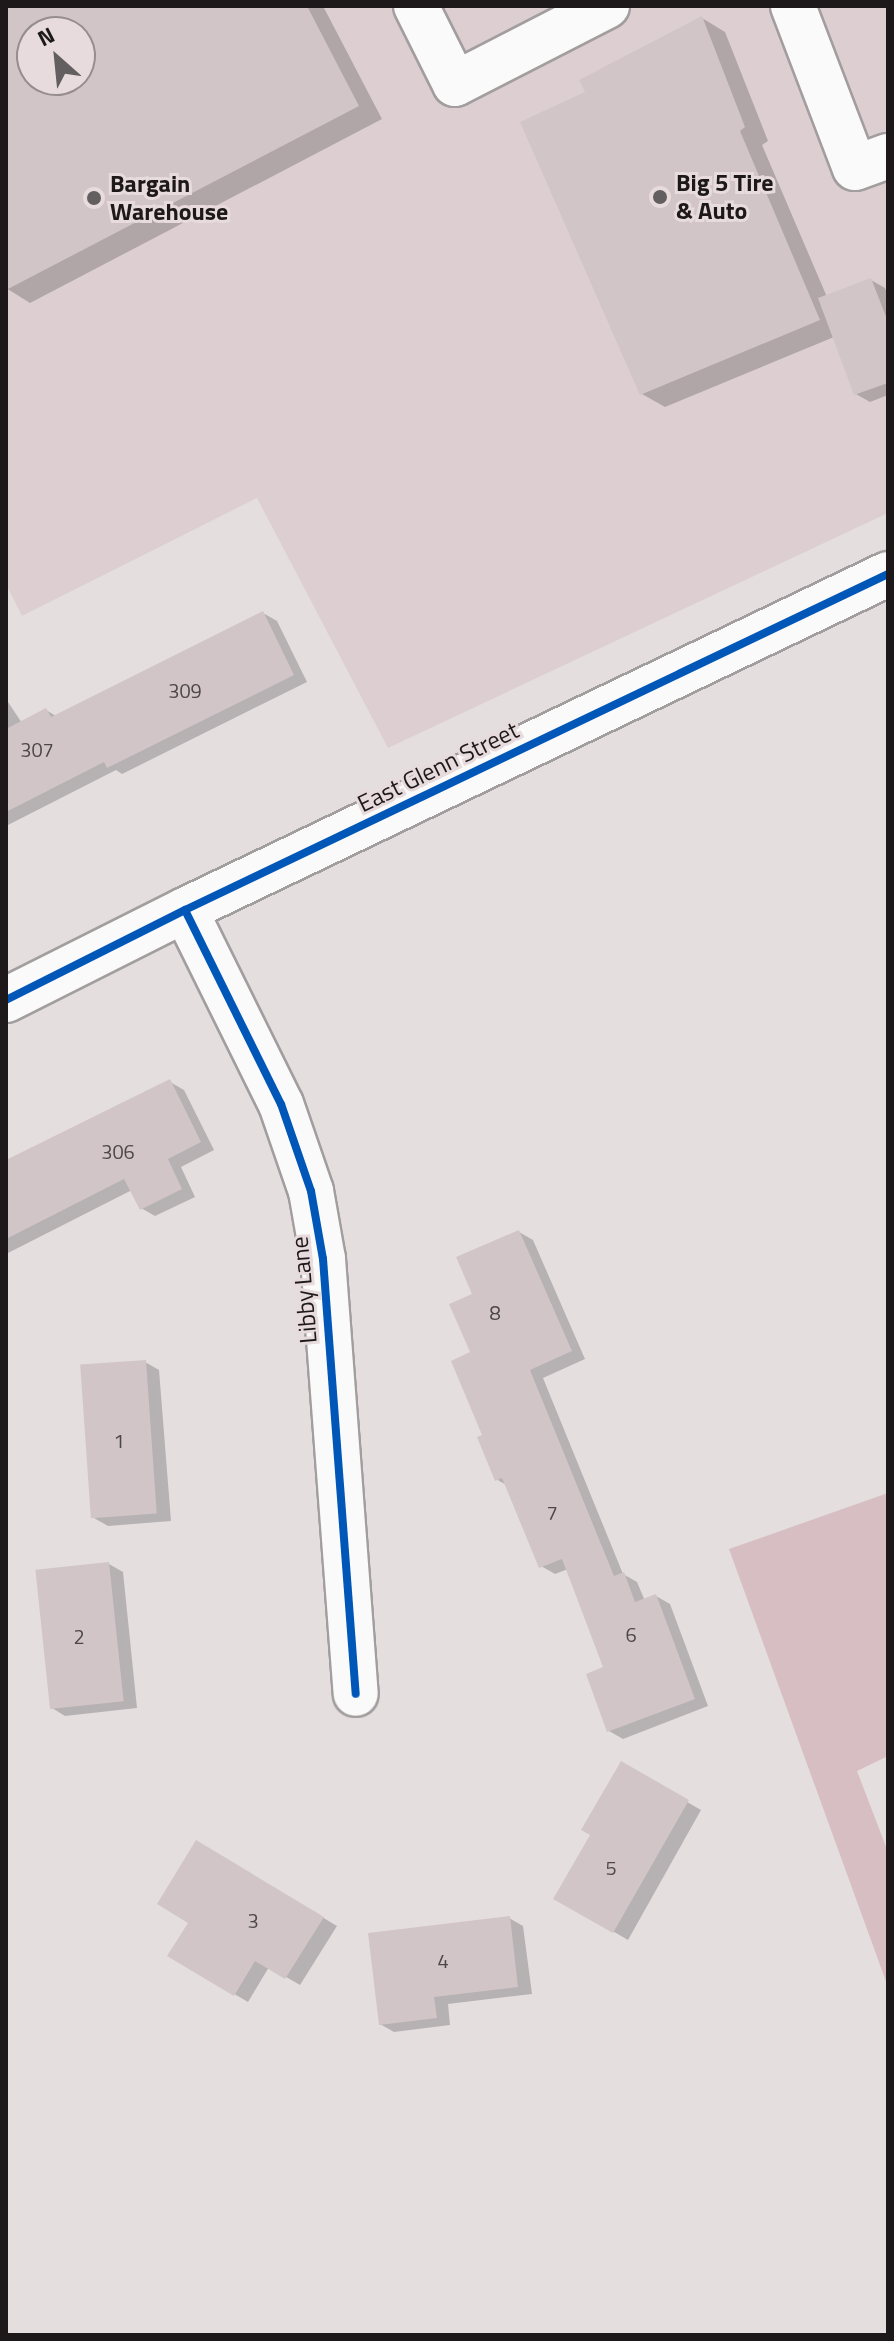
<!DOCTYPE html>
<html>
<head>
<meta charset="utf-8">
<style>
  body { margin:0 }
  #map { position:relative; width:894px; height:2341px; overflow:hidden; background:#e4dedf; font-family:"Titillium Web",sans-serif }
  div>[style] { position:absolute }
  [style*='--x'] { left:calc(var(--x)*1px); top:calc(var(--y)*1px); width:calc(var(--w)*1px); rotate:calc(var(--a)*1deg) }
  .built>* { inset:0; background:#ddcfd1 }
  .green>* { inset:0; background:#d7bec2 }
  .shadow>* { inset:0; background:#0003 }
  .building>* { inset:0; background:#d1c5c7; transform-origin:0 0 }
  .roads { filter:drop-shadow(2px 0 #a29d9e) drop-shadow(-2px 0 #a29d9e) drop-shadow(0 2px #a29d9e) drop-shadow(0 -2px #a29d9e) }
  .minor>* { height:44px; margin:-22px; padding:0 22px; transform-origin:22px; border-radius:22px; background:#fbfafa }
  .cycleway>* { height:8px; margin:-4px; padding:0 4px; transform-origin:4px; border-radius:4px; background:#0057b8 }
  .dots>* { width:22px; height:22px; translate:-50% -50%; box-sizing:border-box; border:4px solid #e7dbdd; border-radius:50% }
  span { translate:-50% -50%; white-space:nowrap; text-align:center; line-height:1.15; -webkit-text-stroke:6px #e7dbdd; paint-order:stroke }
  .number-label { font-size:20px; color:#4d4748 }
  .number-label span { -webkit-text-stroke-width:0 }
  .poi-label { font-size:24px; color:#1d191a; font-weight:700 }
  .left { translate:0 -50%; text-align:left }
  .street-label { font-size:24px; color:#1d191a }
  .frame { position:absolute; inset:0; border:8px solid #1d191a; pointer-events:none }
  .north { position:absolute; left:16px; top:16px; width:80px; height:80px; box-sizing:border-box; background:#e7dbdd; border:2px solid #968d8f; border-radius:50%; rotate:333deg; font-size:22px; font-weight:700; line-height:32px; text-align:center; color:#1d191a }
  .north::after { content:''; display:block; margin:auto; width:28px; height:36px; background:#635e5f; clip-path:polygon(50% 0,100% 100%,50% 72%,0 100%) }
</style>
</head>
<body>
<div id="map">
  <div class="built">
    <div style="clip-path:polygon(evenodd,6px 6px,888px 6px,888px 513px,388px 748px,257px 498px,22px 616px,6px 584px,6px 6px,32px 32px,80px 32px,80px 80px,32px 80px,32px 32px)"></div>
  </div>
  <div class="green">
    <div style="clip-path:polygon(888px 1493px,888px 1756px,857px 1771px,888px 1852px,888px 1987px,729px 1549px)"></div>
  </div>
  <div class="shadow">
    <div style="clip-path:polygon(evenodd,6px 6px,323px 6px,382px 119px,30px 303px,6px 288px,6px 6px,32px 32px,80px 32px,80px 80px,32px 80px,32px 32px)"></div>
    <div style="clip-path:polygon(702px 18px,725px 32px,768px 141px,762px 145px,827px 297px,871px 280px,885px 288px,888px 297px,888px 395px,870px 402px,856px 394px,834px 337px,665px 407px,642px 394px,587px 93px)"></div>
    <div style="clip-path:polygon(263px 613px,277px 621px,307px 682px,122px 774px,116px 770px,6px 826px,6px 699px,22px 723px,46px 710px,56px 716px)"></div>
    <div style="clip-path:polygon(170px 1082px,184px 1090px,214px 1150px,181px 1167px,195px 1197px,155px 1216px,141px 1208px,132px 1190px,6px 1254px,6px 1162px)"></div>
    <div style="clip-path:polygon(519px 1232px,533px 1240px,585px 1359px,543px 1378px,623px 1574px,637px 1582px,645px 1601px,656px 1596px,670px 1604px,708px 1706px,623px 1739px,609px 1731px,605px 1668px,568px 1569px,555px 1574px,541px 1566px,508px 1486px,496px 1479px,485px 1436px,473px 1353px,474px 1295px)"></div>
    <div style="clip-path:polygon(145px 1362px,159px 1370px,171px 1521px,108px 1526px,94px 1518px)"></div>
    <div style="clip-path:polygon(109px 1564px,123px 1572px,137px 1708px,65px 1716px,52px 1708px)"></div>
    <div style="clip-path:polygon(621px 1764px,701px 1810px,628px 1940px,556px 1898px,592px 1834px)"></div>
    <div style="clip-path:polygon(197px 1842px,337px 1926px,300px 1985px,269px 1967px,248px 2002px,170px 1956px,191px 1922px)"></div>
    <div style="clip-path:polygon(509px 1918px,523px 1926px,532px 1994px,448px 2004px,450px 2025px,394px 2032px,380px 2024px)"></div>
  </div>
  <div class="building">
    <div style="clip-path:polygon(evenodd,6px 6px,307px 6px,359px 106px,6px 290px,6px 6px,32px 32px,80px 32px,80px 80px,32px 80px,32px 32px)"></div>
    <div style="clip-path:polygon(702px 16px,745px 127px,740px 131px,820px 320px,640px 395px,520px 122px,585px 92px,579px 80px)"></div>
    <div style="clip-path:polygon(871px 278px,888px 322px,888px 383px,854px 395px,818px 298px)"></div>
    <div style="clip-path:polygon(263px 611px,294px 675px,107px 768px,104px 762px,6px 812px,6px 729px,46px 708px,51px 717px)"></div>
    <div style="clip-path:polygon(170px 1079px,201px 1142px,168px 1159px,182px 1189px,140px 1210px,124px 1179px,6px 1239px,6px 1160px)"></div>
    <div style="clip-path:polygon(519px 1230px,572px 1351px,530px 1370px,614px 1576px,624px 1572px,635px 1602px,656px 1594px,695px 1699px,607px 1732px,586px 1674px,603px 1667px,562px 1559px,539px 1568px,502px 1478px,495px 1481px,477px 1437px,482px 1435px,451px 1361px,470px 1352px,449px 1304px,472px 1294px,456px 1257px)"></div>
    <div style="left:146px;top:1360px;width:154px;height:66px;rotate:86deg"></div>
    <div style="left:109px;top:1562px;width:140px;height:74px;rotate:84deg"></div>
    <div style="clip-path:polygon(621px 1761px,689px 1800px,613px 1933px,553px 1899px,590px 1835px,581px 1830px)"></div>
    <div style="clip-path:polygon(196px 1840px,324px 1917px,285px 1979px,255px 1961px,234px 1996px,167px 1956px,188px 1923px,157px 1904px)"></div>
    <div style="clip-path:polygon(510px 1916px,518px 1987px,434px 1997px,437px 2018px,379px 2025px,368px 1933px)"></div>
  </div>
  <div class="roads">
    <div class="minor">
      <div style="--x:416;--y:6;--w:87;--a:63.4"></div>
      <div style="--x:455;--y:84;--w:171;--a:-27.2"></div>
      <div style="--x:793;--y:6;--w:173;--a:69.1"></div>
      <div style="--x:855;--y:168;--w:35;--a:-20"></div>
      <div style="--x:185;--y:910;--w:216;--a:63.7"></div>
      <div style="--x:281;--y:1104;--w:92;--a:71"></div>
      <div style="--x:311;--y:1191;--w:69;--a:80"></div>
      <div style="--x:323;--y:1259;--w:436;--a:85.7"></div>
      <div style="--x:6;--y:1000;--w:200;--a:-26.7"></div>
      <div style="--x:185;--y:910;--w:779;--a:-25.55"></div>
    </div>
  </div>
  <div class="cycleway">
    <div style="--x:185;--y:910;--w:216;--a:63.7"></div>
    <div style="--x:281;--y:1104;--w:92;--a:71"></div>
    <div style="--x:311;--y:1191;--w:69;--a:80"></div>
    <div style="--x:323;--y:1259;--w:436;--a:85.7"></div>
    <div style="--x:6;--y:1000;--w:200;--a:-26.7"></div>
    <div style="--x:185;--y:910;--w:779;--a:-25.55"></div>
  </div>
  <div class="dots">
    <div style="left:660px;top:197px;background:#635e5f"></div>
    <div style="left:94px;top:198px;background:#635e5f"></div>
  </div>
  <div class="number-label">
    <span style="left:185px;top:690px">309</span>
    <span style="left:37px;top:749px">307</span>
    <span style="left:118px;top:1151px">306</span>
    <span style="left:495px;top:1312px">8</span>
    <span style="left:119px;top:1440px">1</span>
    <span style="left:552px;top:1512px">7</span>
    <span style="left:631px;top:1634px">6</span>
    <span style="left:79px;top:1636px">2</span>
    <span style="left:611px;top:1867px">5</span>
    <span style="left:253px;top:1920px">3</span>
    <span style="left:443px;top:1960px">4</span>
  </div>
  <div class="poi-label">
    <span class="left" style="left:676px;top:197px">Big 5 Tire<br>&amp; Auto</span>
    <span class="left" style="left:110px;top:198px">Bargain<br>Warehouse</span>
  </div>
  <div class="street-label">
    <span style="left:438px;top:767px;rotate:-26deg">East Glenn Street</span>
    <span style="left:304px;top:1290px;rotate:-95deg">Libby Lane</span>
  </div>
  <div class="frame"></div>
  <div class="north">N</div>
</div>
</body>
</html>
